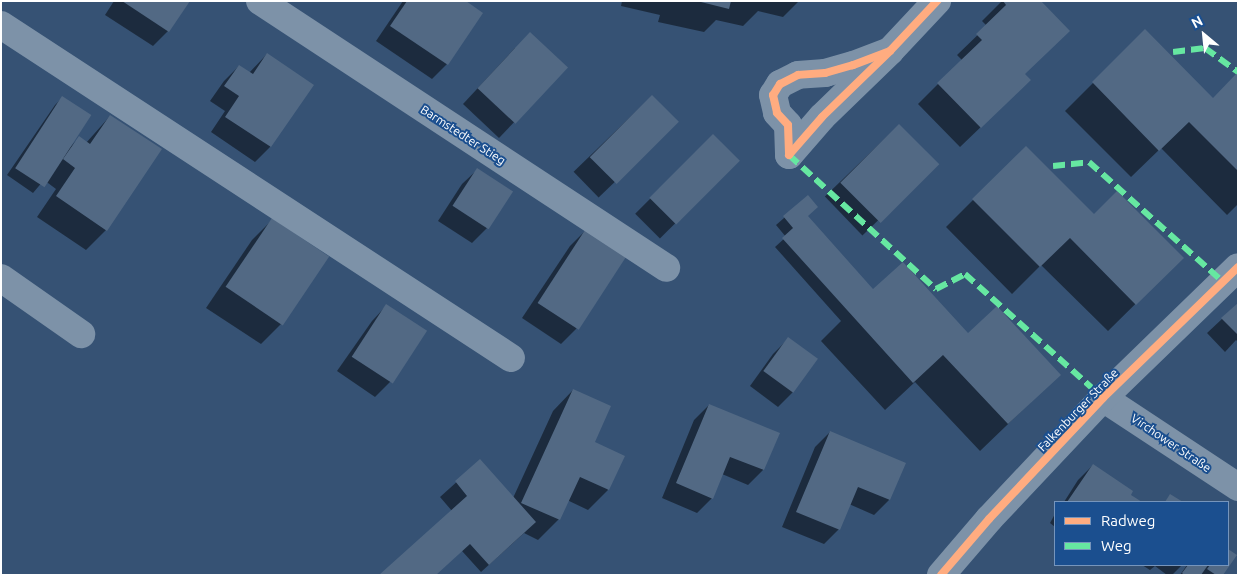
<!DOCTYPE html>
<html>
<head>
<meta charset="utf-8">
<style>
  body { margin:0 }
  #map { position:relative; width:1239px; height:576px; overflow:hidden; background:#365274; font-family:Ubuntu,sans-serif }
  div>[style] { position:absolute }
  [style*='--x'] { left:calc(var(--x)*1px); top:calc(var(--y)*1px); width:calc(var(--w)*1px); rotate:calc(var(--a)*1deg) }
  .shadow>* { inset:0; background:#0007; transform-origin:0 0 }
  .building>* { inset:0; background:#526984; transform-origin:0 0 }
  .minor>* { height:28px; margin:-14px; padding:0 14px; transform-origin:14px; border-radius:14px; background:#7d92a8 }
  .quiet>* { height:6px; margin-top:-3px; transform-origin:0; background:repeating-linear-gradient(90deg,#66e7a1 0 12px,transparent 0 18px) }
  .cycleway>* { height:8px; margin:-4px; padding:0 4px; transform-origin:4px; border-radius:4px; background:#ffac80 }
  span { translate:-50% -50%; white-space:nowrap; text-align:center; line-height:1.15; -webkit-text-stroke:4px #1b4f8f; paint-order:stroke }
  .street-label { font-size:12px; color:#fff }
  .frame { position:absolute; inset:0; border:2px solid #fff; pointer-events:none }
  .legend { position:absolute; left:1054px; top:501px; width:175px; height:65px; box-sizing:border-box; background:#1b4f8f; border:1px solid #7695bc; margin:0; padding:6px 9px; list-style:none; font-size:15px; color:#fff }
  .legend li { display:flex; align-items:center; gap:10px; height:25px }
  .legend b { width:25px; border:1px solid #7695bc }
  .north { position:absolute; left:1179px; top:10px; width:50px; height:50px; -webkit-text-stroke:4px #1b4f8f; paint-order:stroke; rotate:332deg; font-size:14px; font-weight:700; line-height:20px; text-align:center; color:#fff }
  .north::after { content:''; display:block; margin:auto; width:18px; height:22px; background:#fff; clip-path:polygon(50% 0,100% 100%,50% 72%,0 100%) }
</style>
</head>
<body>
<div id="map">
  <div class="shadow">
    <div style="clip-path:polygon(114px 1px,188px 1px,168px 31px,153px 46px,105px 15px)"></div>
    <div style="clip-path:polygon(403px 1px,464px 1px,447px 64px,432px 79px,376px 41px)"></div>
    <div style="clip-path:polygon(622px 1px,799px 1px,783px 17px,758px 11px,743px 26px,716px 20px,704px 32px,658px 22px,660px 15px,621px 6px)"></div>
    <div style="clip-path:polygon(1002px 1px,1039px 1px,1024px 75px,1009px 100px,960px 147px,918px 104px,962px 60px,957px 55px,987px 26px,982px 21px)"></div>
    <div style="clip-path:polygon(1145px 31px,1213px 100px,1238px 77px,1238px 204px,1227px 215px,1161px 148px,1131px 177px,1065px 111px)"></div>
    <div style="clip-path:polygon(515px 48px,566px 68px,499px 138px,463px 104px)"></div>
    <div style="clip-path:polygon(267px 54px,312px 85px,270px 147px,255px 162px,211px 132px,225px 111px,210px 101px,224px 81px,239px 66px,249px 73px)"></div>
    <div style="left:652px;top:96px;width:36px;height:109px;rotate:46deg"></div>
    <div style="clip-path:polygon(63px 97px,67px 150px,79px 138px,86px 143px,110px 116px,106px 230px,86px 250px,37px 217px,56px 189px,44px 180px,33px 193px,7px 175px,55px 105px)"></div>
    <div style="left:899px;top:125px;width:54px;height:103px;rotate:46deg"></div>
    <div style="left:713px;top:136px;width:35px;height:110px;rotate:45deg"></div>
    <div style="clip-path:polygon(477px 170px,487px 228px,472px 243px,438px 221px,462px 184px)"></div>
    <div style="clip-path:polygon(808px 197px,807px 217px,871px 289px,1059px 375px,980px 451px,915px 382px,885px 410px,821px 341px,841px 321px,775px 247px,786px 237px,776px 225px)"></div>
    <div style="clip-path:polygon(973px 200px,1094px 216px,1182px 258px,1108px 331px,1041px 265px,1012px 294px,946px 227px)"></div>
    <div style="clip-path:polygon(272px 220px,281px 324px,261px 344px,206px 308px,252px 240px)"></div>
    <div style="clip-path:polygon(585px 231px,624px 258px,576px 329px,561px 344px,522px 318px,570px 246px)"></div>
    <div style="clip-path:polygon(1238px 304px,1238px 342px,1236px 340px,1225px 352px,1207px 333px)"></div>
    <div style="clip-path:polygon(386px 306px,390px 382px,375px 397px,337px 371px,372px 321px)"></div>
    <div style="clip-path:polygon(788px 339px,793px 392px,778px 407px,750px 386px,773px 354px)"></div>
    <div style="clip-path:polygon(573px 390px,608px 490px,588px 510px,567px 500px,559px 519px,538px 540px,524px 533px,481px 572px,462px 551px,452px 511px,440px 497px,480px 461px,513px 498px,553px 411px)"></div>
    <div style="clip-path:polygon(709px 405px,779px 434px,763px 470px,748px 485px,722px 474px,712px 498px,697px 513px,662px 498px,694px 420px)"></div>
    <div style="clip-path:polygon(830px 432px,904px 463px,889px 500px,874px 515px,849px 504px,839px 529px,824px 544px,782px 527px,815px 447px)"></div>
    <div style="clip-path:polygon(1093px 465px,1126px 500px,1131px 496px,1140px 502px,1064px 502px,1078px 480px)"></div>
    <div style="clip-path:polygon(1055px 514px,1055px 527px,1050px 523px)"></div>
    <div style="clip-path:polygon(1228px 550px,1235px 555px,1221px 575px,1180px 575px,1187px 565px,1228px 565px)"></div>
    <div style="clip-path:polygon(1142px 565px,1182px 565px,1172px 575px,1167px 575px,1155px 566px,1150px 570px)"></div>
  </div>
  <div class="building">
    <div style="clip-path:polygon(122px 1px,190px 1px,169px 32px)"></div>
    <div style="clip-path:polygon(407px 1px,466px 1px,483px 13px,448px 65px,390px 26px)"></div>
    <div style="clip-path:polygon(697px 1px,731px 1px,729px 9px)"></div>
    <div style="clip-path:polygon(1003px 1px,1041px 1px,1070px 31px,1025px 74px,1031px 80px,981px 128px,937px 83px,982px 40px,976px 34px,1006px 5px)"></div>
    <div style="clip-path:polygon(1145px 29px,1213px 98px,1236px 74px,1238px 75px,1238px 171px,1189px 122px,1159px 151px,1092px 82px)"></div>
    <div style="left:530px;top:32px;width:52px;height:77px;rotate:43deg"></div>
    <div style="clip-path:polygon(267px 53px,314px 85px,271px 147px,225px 117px,239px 96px,224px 86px,239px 65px,253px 74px)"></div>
    <div style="left:652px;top:95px;width:38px;height:88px;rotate:45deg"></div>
    <div style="left:62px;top:96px;width:35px;height:86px;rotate:33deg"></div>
    <div style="clip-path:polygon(110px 115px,162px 149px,107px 231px,56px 196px,75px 168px,63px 159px,79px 136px,90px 144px)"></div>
    <div style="left:899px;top:124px;width:57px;height:83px;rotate:45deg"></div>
    <div style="left:713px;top:134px;width:38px;height:90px;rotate:45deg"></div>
    <div style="clip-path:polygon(1026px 146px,1094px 214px,1117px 191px,1184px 258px,1136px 305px,1070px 238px,1040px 267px,972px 199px)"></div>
    <div style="left:477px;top:168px;width:43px;height:45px;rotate:33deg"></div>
    <div style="clip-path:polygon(808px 195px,818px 207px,808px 216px,873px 289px,903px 262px,968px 333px,997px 306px,1061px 375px,1008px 424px,943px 355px,913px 383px,782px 238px,793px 228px,783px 216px)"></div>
    <div style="left:272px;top:218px;width:69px;height:83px;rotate:34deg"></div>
    <div style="left:585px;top:230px;width:49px;height:87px;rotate:33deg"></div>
    <div style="clip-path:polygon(1238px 303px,1238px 335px,1221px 318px)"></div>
    <div style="left:386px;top:304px;width:49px;height:63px;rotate:33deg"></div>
    <div style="left:788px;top:337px;width:37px;height:42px;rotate:36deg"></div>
    <div style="clip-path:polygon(573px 389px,611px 406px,595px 442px,625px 456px,609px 490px,580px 477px,560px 520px,521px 503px)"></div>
    <div style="clip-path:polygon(709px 404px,780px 433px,764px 470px,730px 457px,713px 499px,676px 483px)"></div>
    <div style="clip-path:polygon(830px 431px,906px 463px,890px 500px,858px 487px,840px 530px,796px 512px)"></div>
    <div style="clip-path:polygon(480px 459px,536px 522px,489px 565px,470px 544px,436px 575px,379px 575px,467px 496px,455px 481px)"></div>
    <div style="clip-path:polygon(1093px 464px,1133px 491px,1131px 495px,1142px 502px,1067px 502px)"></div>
    <div style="clip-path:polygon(1170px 494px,1183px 502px,1165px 502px)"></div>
    <div style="clip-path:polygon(1228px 549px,1237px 555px,1223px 575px,1216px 575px,1207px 569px,1210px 565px,1228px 565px)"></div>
    <div style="clip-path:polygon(1188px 565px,1208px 565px,1201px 575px,1184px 575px,1182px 573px)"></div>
  </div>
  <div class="minor">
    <div style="--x:260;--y:1;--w:486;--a:33.3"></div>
    <div style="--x:1;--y:25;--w:609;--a:33.14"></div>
    <div style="--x:890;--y:51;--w:40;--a:159"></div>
    <div style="--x:853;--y:65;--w:29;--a:164"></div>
    <div style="--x:825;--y:73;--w:27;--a:176"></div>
    <div style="--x:798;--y:75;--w:20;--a:153"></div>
    <div style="--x:780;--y:84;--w:13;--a:122"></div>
    <div style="--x:773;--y:95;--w:18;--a:77"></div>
    <div style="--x:777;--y:113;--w:16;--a:47"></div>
    <div style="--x:788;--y:125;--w:30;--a:88"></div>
    <div style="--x:789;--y:155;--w:50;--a:-49"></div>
    <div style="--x:822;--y:117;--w:95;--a:-44.1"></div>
    <div style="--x:890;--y:51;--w:69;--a:-46.8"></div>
    <div style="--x:1;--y:278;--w:98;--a:35"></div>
    <div style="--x:1103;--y:398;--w:162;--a:33.4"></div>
    <div style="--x:941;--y:575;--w:74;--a:-49.4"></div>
    <div style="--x:989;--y:519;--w:166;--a:-46.7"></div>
    <div style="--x:1103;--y:398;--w:188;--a:-44.1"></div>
  </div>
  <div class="quiet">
    <div style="--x:1173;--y:52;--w:32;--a:-7"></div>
    <div style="--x:1205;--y:48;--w:41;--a:36"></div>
    <div style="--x:789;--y:155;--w:199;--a:42.4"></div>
    <div style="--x:936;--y:289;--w:33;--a:-27"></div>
    <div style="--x:965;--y:274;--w:186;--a:41.9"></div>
    <div style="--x:1053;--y:166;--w:36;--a:-6"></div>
    <div style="--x:1089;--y:162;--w:180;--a:41.8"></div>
  </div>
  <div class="cycleway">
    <div style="--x:890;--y:51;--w:40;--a:159"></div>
    <div style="--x:853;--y:65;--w:29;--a:164"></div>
    <div style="--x:825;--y:73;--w:27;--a:176"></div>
    <div style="--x:798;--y:75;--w:20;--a:153"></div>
    <div style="--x:780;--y:84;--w:13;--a:122"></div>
    <div style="--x:773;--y:95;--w:18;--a:77"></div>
    <div style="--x:777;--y:113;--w:16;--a:47"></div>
    <div style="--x:788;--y:125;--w:30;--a:88"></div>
    <div style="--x:789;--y:155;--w:50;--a:-49"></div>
    <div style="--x:822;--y:117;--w:95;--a:-44.1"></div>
    <div style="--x:890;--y:51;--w:69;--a:-46.8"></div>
    <div style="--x:941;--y:575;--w:74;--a:-49.4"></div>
    <div style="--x:989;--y:519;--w:166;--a:-46.7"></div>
    <div style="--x:1103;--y:398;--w:188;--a:-44.1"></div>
  </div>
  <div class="street-label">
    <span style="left:463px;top:135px;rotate:33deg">Barmstedter Stieg</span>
    <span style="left:1078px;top:410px;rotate:-46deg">Falkenburger Straße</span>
    <span style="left:1171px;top:443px;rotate:34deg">Virchower Straße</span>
  </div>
  <div class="frame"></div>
  <ul class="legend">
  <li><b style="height:6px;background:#ffac80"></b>Radweg</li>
  <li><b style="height:6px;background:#66e7a1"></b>Weg</li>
  </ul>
  <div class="north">N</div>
</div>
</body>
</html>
